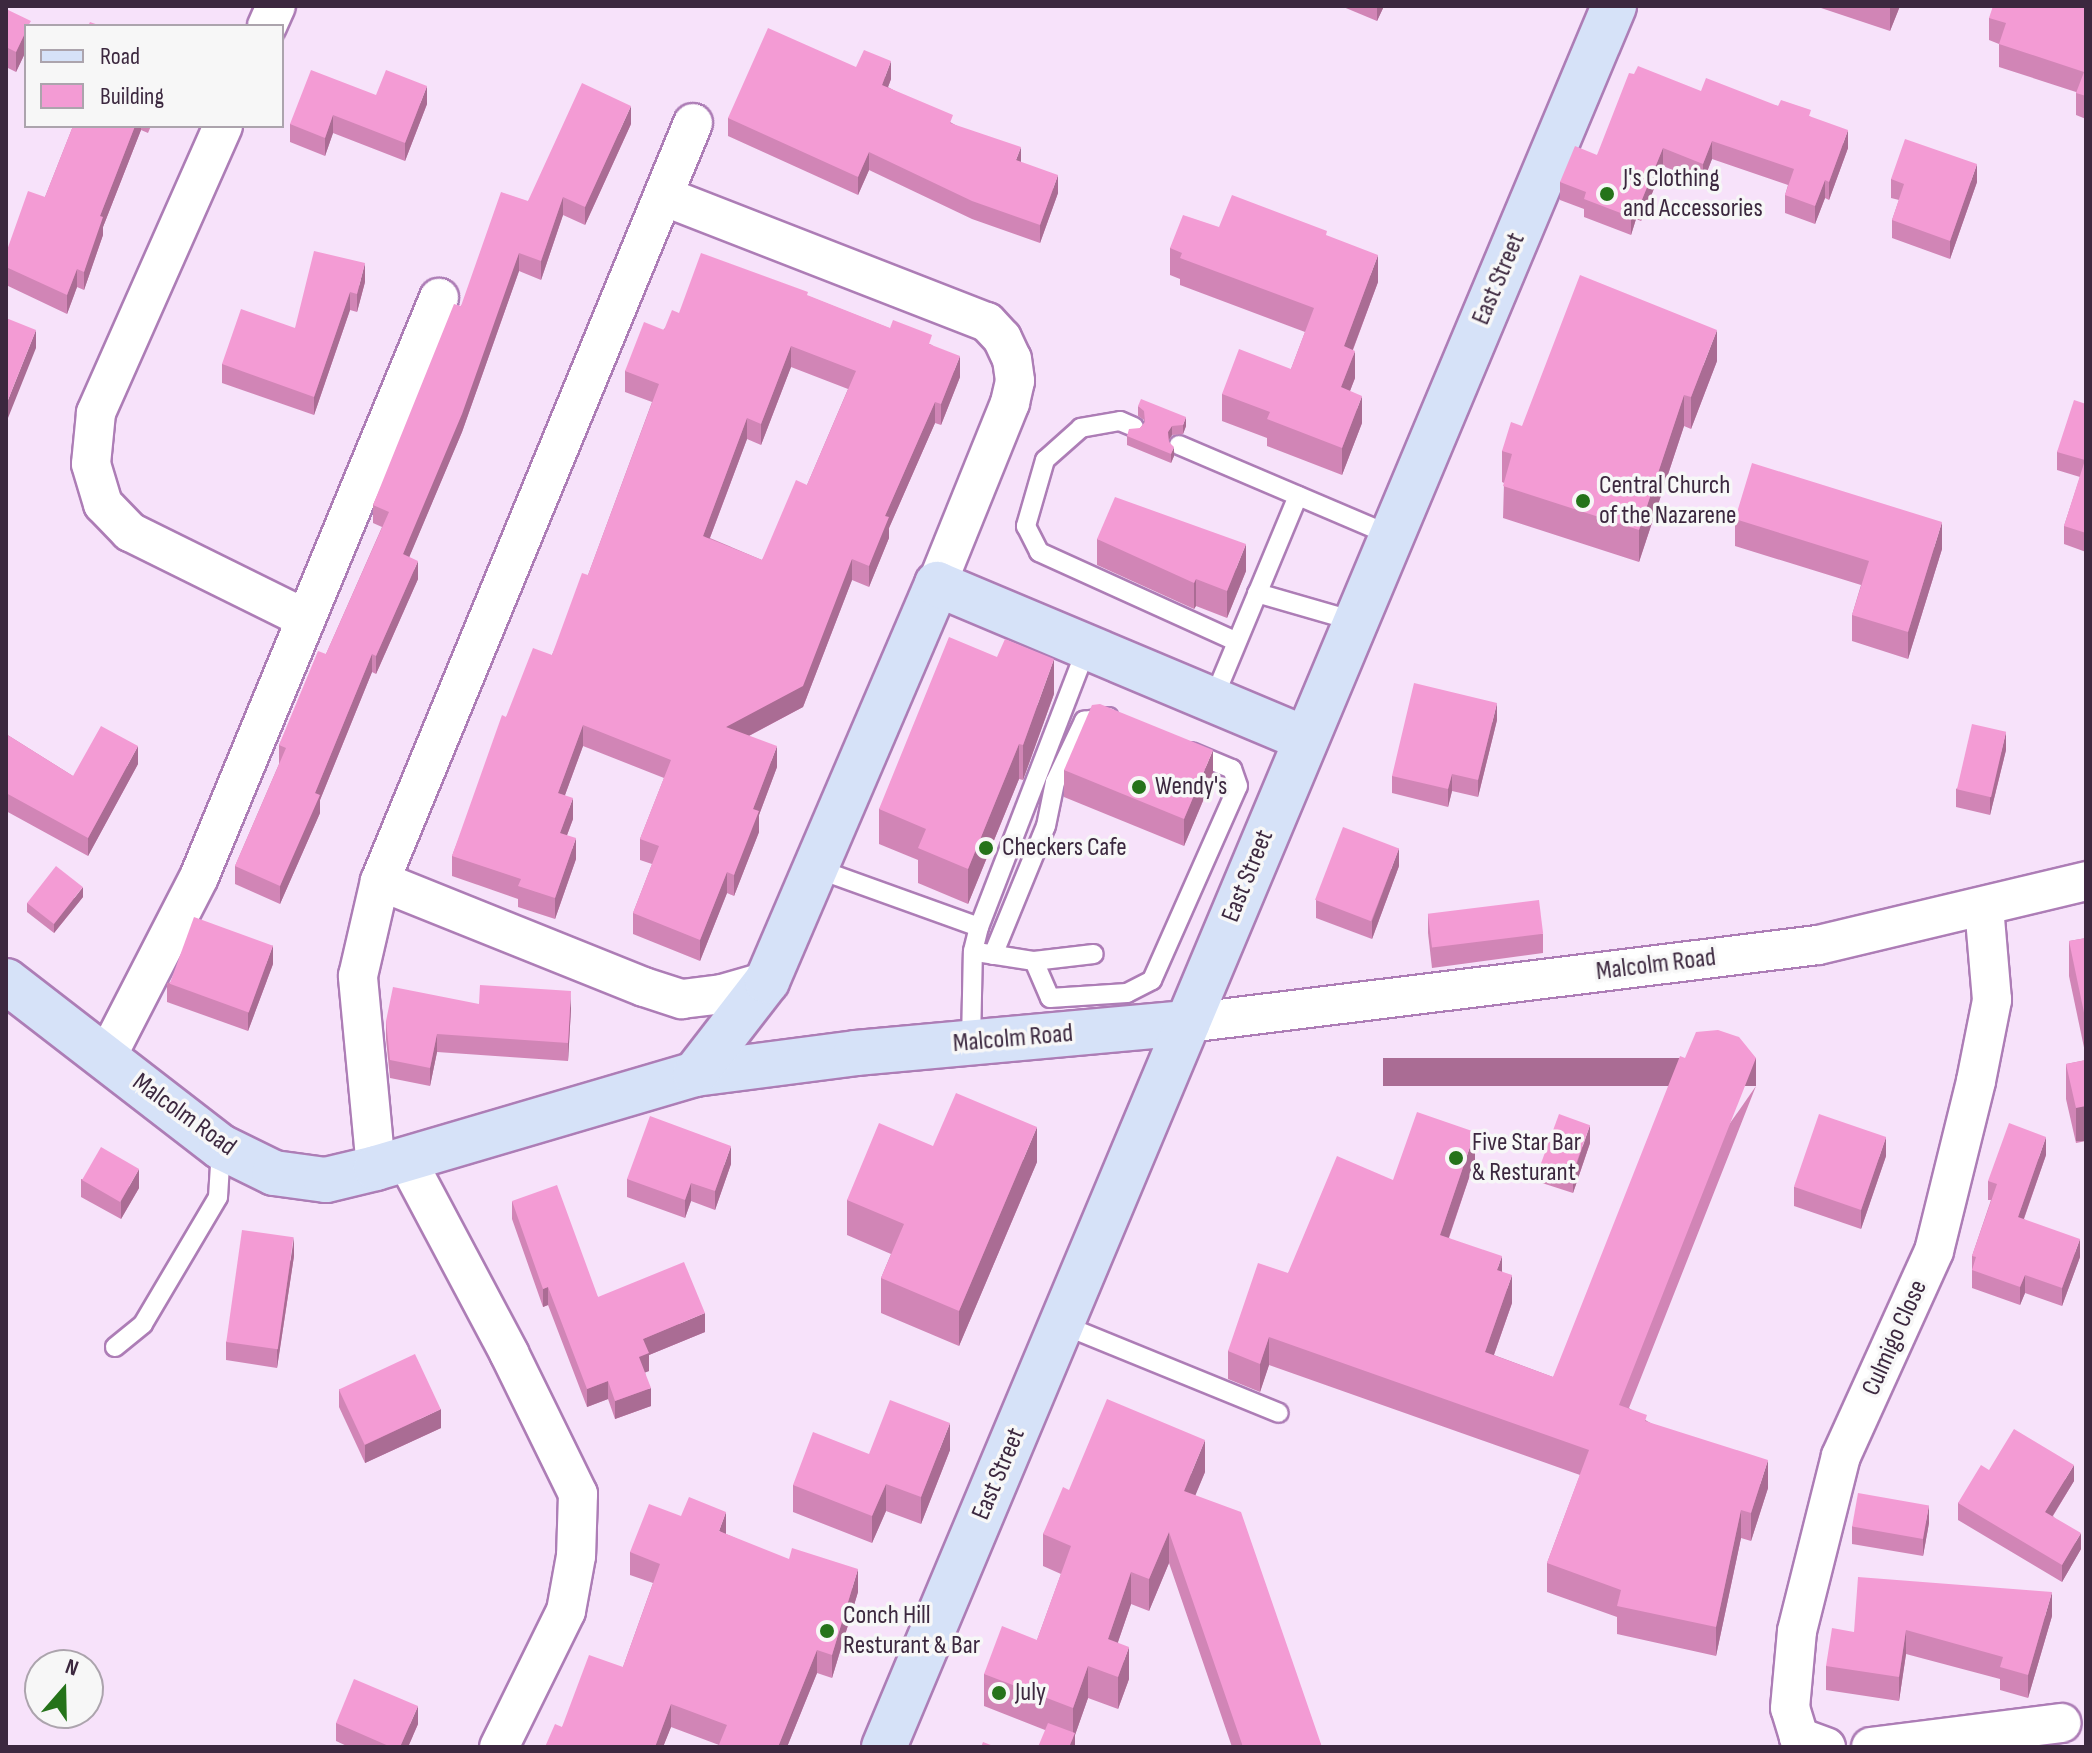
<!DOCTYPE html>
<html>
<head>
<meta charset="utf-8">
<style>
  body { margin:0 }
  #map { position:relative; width:2092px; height:1753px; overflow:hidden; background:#f7e2fa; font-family:"Sofia Sans Condensed",sans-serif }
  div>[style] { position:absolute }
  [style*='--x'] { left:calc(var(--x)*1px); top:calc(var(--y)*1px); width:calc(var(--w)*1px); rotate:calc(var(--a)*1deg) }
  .roads { filter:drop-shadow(2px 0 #ad7db6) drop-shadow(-2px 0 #ad7db6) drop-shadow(0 2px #ad7db6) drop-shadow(0 -2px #ad7db6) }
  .lane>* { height:18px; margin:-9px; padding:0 9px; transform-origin:9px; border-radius:9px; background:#fff }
  .street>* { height:38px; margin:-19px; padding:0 19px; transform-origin:19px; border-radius:19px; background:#fff }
  .secondary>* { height:44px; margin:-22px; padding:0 22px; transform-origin:22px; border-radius:22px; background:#d6e2f8 }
  .wall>* { inset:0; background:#d185b6 }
  .shaded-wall>* { inset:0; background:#aa6c94; transform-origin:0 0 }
  .building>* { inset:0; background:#f39bd4; transform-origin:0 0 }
  .dots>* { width:22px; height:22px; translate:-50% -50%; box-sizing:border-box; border:4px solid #f7f7f7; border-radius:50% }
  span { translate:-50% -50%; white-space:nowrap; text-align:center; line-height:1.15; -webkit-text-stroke:7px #f7f7f7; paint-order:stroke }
  .poi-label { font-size:26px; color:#3c283f }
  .left { translate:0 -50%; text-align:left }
  .street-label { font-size:26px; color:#3c283f }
  .frame { position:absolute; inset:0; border:8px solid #3c283f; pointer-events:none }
  .legend { position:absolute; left:24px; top:24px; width:260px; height:104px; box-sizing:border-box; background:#f7f7f7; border:2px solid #aca4ad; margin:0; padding:10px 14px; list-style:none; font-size:24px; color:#3c283f }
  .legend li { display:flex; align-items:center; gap:16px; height:40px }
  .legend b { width:40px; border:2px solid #aca4ad }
  .north { position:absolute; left:24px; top:1649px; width:80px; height:80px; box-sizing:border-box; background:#f7f7f7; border:2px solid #aca4ad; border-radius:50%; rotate:20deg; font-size:22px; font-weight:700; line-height:32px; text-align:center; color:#3c283f }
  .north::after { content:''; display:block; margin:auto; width:28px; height:36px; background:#25731a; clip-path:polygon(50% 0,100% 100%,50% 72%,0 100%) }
</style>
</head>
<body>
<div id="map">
  <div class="roads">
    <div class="lane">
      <div style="--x:1134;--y:427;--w:15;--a:-157"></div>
      <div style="--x:1120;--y:421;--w:40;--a:170"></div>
      <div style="--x:1081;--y:428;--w:48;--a:138.4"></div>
      <div style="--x:1045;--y:460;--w:69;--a:106.1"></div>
      <div style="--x:1026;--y:526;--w:29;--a:63"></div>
      <div style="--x:1039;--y:552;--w:217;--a:24.4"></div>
      <div style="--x:1179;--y:445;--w:229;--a:23.1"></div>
      <div style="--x:1257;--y:593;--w:101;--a:16.1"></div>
      <div style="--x:1213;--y:700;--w:221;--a:-67.4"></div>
      <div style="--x:815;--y:868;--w:174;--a:19.8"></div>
      <div style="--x:983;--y:953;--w:52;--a:8.9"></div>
      <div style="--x:1034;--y:961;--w:60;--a:-6.7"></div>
      <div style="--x:993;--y:955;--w:139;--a:-67.7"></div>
      <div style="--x:1046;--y:826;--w:45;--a:-78.4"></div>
      <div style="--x:1055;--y:782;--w:68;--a:-64.6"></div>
      <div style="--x:1084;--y:721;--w:25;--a:-9"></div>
      <div style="--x:1034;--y:961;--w:40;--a:66.6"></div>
      <div style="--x:1050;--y:998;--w:77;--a:-3.7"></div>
      <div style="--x:1127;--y:993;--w:28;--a:-27"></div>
      <div style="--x:1152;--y:980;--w:212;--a:-66.1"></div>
      <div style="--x:1238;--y:786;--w:18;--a:-109"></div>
      <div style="--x:1232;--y:769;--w:44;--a:-157.5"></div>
      <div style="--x:971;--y:1043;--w:92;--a:-88.8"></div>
      <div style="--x:973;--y:951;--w:25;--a:-76"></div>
      <div style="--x:979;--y:927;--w:300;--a:-68.9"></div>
      <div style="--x:1061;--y:1324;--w:235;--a:22.2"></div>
      <div style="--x:115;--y:1347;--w:36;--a:-39"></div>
      <div style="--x:143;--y:1324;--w:147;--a:-59.4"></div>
      <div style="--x:218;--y:1197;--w:48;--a:-86.4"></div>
    </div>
    <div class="street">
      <div style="--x:267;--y:26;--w:22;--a:-66"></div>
      <div style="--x:223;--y:126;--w:314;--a:113.9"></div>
      <div style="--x:96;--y:413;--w:51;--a:95.6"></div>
      <div style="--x:91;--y:464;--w:42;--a:73.3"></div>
      <div style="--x:103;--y:504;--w:39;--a:46"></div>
      <div style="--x:130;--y:532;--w:196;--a:26.3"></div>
      <div style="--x:663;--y:196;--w:348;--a:21.3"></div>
      <div style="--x:987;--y:322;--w:22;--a:47"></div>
      <div style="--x:1002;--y:338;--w:23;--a:65"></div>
      <div style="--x:1012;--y:359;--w:22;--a:82"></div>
      <div style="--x:1015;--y:381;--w:23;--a:103"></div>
      <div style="--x:1010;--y:403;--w:195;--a:112"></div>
      <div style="--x:380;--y:881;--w:284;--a:21.9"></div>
      <div style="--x:644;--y:987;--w:40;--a:18"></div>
      <div style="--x:682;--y:999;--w:40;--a:-7.1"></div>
      <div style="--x:722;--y:994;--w:47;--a:-16.1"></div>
      <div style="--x:1188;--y:1023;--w:635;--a:-7.06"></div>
      <div style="--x:1818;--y:945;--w:276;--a:-13.4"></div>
      <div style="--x:106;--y:1058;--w:203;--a:-62.8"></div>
      <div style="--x:199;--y:877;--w:627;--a:-67.49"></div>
      <div style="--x:406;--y:1159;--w:220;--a:62"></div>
      <div style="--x:509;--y:1353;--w:157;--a:63.9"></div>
      <div style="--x:578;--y:1494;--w:62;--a:91.8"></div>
      <div style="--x:576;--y:1556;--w:56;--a:100.3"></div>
      <div style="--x:566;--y:1611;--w:152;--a:116.2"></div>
      <div style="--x:376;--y:1168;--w:193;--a:-95.4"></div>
      <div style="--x:358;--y:976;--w:98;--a:-77"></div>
      <div style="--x:380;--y:881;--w:820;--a:-67.56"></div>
      <div style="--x:1826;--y:1747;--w:29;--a:-160"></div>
      <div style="--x:1799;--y:1737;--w:30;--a:-107"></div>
      <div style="--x:1790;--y:1708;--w:77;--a:-84.8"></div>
      <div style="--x:1797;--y:1631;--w:180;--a:-75.9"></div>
      <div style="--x:1841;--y:1456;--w:225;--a:-65.6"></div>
      <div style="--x:1934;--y:1251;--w:175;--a:-76.1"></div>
      <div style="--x:1976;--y:1081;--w:83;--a:-78.8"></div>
      <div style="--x:1992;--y:1000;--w:93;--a:-94.9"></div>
      <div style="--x:1871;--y:1747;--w:192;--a:-7.2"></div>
    </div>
    <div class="secondary">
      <div style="--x:6;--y:981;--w:272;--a:37.7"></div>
      <div style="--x:221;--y:1147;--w:59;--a:26.1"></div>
      <div style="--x:274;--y:1173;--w:52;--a:7.7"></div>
      <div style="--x:326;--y:1180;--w:51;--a:-13.5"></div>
      <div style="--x:376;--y:1168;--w:333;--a:-16.4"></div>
      <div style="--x:695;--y:1074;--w:162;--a:-7.4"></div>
      <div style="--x:856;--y:1053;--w:333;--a:-5.2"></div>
      <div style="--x:695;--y:1074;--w:118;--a:-52.3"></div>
      <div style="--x:767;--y:981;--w:432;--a:-66.8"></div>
      <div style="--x:937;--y:584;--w:398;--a:22.8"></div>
      <div style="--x:884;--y:1747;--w:1888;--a:-67.25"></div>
    </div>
  </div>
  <div class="wall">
    <div style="clip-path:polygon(1341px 6px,1384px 6px,1377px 21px)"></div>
    <div style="clip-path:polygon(1815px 6px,1900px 6px,1890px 31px)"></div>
    <div style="clip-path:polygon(2086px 6px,2086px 119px,2076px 115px,2076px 92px,1999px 67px,1999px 44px,1989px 40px,1989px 18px)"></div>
    <div style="clip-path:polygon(6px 9px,31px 26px,26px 26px,26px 51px,16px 72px,6px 67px)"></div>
    <div style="clip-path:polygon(856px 67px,891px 79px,888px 87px,1021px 162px,1058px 193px,1040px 243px,972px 219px,869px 170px,858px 195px,728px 136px,728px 118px)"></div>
    <div style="clip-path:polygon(1701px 91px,1778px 106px,1811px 117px,1848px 148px,1829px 200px,1825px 198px,1815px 224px,1785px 213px,1785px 195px,1788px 185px,1712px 159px,1703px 182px,1663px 166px,1641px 221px,1636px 219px,1631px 235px,1584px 217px,1584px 209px,1560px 200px,1560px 182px,1597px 155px)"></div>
    <div style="clip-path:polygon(376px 95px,427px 104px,405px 161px,333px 133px,325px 156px,290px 142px,290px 124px)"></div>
    <div style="clip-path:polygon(631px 124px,585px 225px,563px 215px,541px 280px,519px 271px,462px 432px,409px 557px,418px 579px,376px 674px,372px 672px,320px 800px,320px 813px,280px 904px,235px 884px,235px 866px,279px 764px,279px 745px,326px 654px,382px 527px,373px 523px,373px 505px,461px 306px,528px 201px)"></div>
    <div style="clip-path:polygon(73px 126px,151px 126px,148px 133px,141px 130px,103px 227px,103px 235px,84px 290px,77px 287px,67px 314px,6px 285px,6px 253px,45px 197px)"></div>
    <div style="clip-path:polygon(1891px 179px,1977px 182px,1950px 259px,1892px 238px,1892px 220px,1899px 200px,1891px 198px)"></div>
    <div style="clip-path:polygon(1219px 227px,1327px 236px,1378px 282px,1353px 350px,1355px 378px,1350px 391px,1362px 423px,1342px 475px,1267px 446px,1267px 438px,1222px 421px,1222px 394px,1291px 369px,1305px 332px,1180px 285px,1180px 279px,1170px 275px,1170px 248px)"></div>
    <div style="clip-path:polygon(365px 282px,357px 312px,350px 310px,314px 415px,222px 383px,222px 364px,295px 328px)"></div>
    <div style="clip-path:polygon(evenodd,808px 296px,932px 345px,960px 377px,941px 425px,935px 423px,889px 528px,889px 538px,869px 587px,852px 580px,803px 707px,749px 736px,777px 767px,759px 815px,759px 832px,734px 896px,727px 893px,700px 961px,633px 934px,633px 913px,652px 864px,640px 860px,640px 839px,664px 778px,583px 746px,565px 795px,573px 819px,567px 835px,576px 859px,555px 919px,518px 907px,518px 899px,452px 876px,452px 856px,506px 717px,552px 655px,588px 575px,652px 402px,625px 392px,625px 371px,679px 313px,808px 296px,791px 367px,848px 389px,807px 485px,762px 560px,710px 538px,747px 439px,761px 445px,791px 367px)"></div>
    <div style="clip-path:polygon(1717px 361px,1691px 429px,1684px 426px,1639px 562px,1503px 518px,1504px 483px,1502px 482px,1502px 451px,1522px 426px)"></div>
    <div style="clip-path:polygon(2086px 404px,2086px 552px,2064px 544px,2064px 526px,2080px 477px,2057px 470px,2057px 452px)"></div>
    <div style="clip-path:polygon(1138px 406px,1186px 426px,1183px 434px,1172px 435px,1169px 440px,1174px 456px,1171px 463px,1127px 445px,1127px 436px,1140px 428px,1144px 423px,1144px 420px,1138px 416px)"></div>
    <div style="clip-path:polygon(1735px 519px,1942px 549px,1908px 659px,1852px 641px,1852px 615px,1861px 585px,1735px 546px)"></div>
    <div style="clip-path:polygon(1097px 539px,1246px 571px,1227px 618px,1196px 606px,1194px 609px,1097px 565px)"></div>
    <div style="clip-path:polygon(1054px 694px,1023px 780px,1019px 779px,968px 904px,918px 883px,918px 860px,879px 844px,879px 809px)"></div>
    <div style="clip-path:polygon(1497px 720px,1478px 797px,1452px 791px,1448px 807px,1392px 793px,1392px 776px)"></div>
    <div style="clip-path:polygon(6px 734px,73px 776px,138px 764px,88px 856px,6px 811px)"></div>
    <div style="clip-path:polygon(2006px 750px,1990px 815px,1956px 807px,1956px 789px)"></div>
    <div style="clip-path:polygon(1064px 770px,1213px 777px,1184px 846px,1064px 797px)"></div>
    <div style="clip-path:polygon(1399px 866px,1372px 939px,1316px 918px,1316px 900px)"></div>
    <div style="clip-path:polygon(83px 897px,54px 933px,27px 912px,27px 903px)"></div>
    <div style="clip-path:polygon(1428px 915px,1543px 934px,1543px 953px,1432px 968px,1428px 933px)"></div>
    <div style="clip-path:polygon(2086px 938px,2086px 1057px,2069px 976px,2069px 941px)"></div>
    <div style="clip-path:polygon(273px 964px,248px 1031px,167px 1002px,167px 983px)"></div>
    <div style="clip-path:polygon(479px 1004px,571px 1009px,568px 1061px,437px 1052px,430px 1086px,390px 1078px,386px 1039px,386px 1021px)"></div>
    <div style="clip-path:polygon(2086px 1060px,2086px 1141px,2076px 1143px,2066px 1099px,2066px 1064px)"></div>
    <div style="clip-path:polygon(1756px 1086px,1629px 1408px,1647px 1421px,1768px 1488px,1751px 1541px,1741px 1538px,1716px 1656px,1617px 1634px,1617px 1617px,1547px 1592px,1547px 1563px,1580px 1475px,1269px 1365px,1260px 1392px,1228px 1379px,1228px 1351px,1288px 1273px,1393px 1180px,1475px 1160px,1449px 1238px,1502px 1271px,1512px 1303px,1494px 1355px,1553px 1377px)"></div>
    <div style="clip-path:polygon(1590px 1143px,1573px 1193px,1542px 1183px,1542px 1165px)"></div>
    <div style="clip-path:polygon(933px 1146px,1037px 1162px,959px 1346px,881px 1313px,881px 1278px,891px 1254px,847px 1235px,847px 1200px)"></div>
    <div style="clip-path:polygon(2046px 1155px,2024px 1219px,2080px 1257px,2062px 1306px,2025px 1293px,2020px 1305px,1972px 1288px,1972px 1256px,1991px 1200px,1988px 1200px,1988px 1181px)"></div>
    <div style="clip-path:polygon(1886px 1156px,1861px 1229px,1794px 1206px,1794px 1187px)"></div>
    <div style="clip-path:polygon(731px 1164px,715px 1210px,691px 1201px,685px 1218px,627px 1197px,627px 1179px)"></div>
    <div style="clip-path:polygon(81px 1179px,139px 1188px,121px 1219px,81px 1197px)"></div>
    <div style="clip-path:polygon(512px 1201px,598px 1297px,705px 1332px,649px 1355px,649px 1371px,645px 1372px,651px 1406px,615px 1419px,608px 1399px,587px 1407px,548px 1305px,543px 1307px,512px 1219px)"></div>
    <div style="clip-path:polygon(294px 1256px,277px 1368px,226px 1360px,226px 1342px)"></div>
    <div style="clip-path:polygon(339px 1389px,441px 1428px,365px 1463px,339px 1407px)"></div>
    <div style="clip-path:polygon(950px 1450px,921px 1524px,886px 1511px,872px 1543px,793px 1512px,793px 1485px,869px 1454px)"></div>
    <div style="clip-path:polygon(1989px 1470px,2074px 1481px,2053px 1516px,2081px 1549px,2062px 1582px,1958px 1520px,1958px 1503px)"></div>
    <div style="clip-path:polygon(1205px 1472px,1195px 1495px,1322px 1747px,1232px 1747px,1169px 1563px,1149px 1611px,1131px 1604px,1118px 1642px,1129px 1679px,1118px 1709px,1088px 1698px,1075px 1735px,1075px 1747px,1045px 1730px,984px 1706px,984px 1674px,1037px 1640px,1061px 1574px,1043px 1566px,1043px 1534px,1069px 1490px)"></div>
    <div style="clip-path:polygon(1929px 1523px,1923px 1556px,1852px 1544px,1852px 1526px)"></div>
    <div style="clip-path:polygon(726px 1534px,858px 1592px,832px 1678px,817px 1673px,787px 1747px,718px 1747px,719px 1745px,671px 1727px,663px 1747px,545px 1747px,562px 1727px,623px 1667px,653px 1583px,630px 1575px,630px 1552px)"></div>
    <div style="clip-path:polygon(2052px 1616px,2028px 1698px,2000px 1690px,2000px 1679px,1906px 1654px,1899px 1701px,1826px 1690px,1826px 1666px,1854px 1632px)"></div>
    <div style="clip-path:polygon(336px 1723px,418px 1724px,408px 1747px,349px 1747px,336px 1741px)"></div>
  </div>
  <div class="shaded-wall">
    <div style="clip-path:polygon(1377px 6px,1384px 6px,1377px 21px)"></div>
    <div style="clip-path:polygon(1890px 6px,1900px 6px,1890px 31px)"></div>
    <div style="clip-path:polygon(26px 31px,26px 51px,16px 72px,16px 52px)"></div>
    <div style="clip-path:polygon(891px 61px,891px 79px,882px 103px,882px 85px)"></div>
    <div style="clip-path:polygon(427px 86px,427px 104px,405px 161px,405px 143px)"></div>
    <div style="clip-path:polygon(631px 106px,631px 124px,585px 225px,585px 207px)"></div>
    <div style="clip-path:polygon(333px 115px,333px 133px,325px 156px,325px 138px)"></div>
    <div style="clip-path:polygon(135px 126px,141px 126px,141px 130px,103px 227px,103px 235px,84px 290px,84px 272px,100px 216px)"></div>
    <div style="clip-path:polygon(1848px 130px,1848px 148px,1829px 200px,1829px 182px)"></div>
    <div style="clip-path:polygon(1712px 141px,1712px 159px,1703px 182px,1703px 164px)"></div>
    <div style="clip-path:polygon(1021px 147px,1021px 165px,1016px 160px)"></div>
    <div style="clip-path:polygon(1663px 148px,1663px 166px,1641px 221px,1641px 202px)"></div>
    <div style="clip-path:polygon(869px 152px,869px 170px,858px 195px,858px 177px)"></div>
    <div style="clip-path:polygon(1977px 164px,1977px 182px,1950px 259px,1950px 241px)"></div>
    <div style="clip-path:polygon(1058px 175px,1058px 193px,1040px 243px,1040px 225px)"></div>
    <div style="clip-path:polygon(1825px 180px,1825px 198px,1815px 224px,1815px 206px)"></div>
    <div style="clip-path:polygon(563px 197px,563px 215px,541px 280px,541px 261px)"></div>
    <div style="clip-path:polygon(1636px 201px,1636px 219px,1631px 235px,1631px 217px)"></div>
    <div style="clip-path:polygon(519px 253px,519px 271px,462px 432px,403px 572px,403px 554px)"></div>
    <div style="clip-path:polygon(1378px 255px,1378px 282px,1344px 373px,1344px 346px)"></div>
    <div style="clip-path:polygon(365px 263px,365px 282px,357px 312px,357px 294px)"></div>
    <div style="clip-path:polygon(77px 269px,77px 287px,67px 314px,67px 295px)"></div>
    <div style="clip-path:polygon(350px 292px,350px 310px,314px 415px,314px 397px)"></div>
    <div style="clip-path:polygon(36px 330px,36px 348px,6px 423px,6px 405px)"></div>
    <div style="clip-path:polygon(1717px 330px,1717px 361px,1691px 429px,1691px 397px)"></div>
    <div style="clip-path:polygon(791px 346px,791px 367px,761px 445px,761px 424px)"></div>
    <div style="clip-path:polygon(1355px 351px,1355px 378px,1341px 414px,1341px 387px)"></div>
    <div style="clip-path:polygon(960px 356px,960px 377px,941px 425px,941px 404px)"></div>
    <div style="clip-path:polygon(1684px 395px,1684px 426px,1639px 562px,1639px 530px)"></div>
    <div style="clip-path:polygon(1362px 396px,1362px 423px,1342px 475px,1342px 448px)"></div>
    <div style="clip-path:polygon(935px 402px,935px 423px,889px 528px,889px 538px,869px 587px,869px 566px,885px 516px)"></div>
    <div style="clip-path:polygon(1186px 417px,1186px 426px,1183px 434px,1183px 425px)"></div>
    <div style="clip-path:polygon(747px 418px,747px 439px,703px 556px,703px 536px)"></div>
    <div style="clip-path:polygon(1172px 426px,1172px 435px,1168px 441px,1168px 432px)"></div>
    <div style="clip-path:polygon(1174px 447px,1174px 456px,1171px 463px,1171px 454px)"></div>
    <div style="clip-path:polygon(1942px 522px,1942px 549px,1908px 659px,1908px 632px)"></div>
    <div style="clip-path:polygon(1246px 544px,1246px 571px,1227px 618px,1227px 591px)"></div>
    <div style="clip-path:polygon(852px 559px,852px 580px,803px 707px,726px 748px,726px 727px)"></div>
    <div style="clip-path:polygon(418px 561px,418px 579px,376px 674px,376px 656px)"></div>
    <div style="clip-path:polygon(1196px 579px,1196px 606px,1194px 609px,1194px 583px)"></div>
    <div style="clip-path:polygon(372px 654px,372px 672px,320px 800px,320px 813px,280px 904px,280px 886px,315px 793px)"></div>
    <div style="clip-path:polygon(1054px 659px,1054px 694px,1023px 780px,1023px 745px)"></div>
    <div style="clip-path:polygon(1497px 703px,1497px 720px,1478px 797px,1478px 780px)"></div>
    <div style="clip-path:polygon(583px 725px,583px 746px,558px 814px,558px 793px)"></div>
    <div style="clip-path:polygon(2006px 732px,2006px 750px,1990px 815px,1990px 797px)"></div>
    <div style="clip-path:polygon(1019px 744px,1019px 779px,968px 904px,968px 869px)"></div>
    <div style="clip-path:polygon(138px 746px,138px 764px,88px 856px,88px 838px)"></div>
    <div style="clip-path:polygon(777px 746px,777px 767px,759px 815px,759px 832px,734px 896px,734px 875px,753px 809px)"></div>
    <div style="clip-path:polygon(1213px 750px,1213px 777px,1184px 846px,1184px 819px)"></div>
    <div style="clip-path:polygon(1452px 774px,1452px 791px,1448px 807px,1448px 789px)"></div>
    <div style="clip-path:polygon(573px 798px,573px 819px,560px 854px,560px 833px)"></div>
    <div style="clip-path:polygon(576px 838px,576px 859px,555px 919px,555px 898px)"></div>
    <div style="clip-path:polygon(1399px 848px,1399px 866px,1372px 939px,1372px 921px)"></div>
    <div style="clip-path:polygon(727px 872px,727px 893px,700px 961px,700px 940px)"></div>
    <div style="clip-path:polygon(83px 887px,83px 897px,54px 933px,54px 924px)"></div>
    <div style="clip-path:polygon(273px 945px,273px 964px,248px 1031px,248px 1013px)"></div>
    <div style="clip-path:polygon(571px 991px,571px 1009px,568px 1061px,568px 1043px)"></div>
    <div style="clip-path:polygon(437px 1034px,437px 1052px,430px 1086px,430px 1068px)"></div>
    <div style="left:1756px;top:1058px;width:28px;height:373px;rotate:90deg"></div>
    <div style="left:2086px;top:1106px;width:35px;height:10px;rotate:90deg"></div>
    <div style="clip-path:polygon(1590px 1125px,1590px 1143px,1573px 1193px,1573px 1175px)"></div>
    <div style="clip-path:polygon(1037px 1127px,1037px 1162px,959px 1346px,959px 1311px)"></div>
    <div style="clip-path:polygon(1475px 1132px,1475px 1160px,1440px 1263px,1440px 1235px)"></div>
    <div style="clip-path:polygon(1886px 1137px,1886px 1156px,1861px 1229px,1861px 1210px)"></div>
    <div style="clip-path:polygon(2046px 1137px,2046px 1155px,2018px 1235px,2018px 1217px)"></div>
    <div style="clip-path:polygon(731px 1146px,731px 1164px,715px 1210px,715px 1191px)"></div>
    <div style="clip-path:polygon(139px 1169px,139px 1188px,121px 1219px,121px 1201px)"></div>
    <div style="clip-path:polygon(691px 1183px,691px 1201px,685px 1218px,685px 1200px)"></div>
    <div style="clip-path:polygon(294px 1237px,294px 1256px,277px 1368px,277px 1350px)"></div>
    <div style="clip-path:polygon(2080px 1239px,2080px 1257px,2062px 1306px,2062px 1288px)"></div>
    <div style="clip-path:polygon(1502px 1256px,1502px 1284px,1497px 1270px)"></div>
    <div style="clip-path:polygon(1512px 1275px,1512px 1303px,1485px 1380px,1485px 1352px)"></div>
    <div style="clip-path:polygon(2025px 1275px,2025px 1293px,2020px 1305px,2020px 1287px)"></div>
    <div style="clip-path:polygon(548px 1287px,548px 1305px,543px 1307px,543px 1289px)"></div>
    <div style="clip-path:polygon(705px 1313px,705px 1332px,649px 1355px,649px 1371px,639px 1375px,639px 1357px,643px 1339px)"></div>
    <div style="clip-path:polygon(1269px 1337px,1269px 1365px,1260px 1392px,1260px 1364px)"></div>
    <div style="clip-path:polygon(608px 1381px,608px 1399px,587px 1407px,587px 1389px)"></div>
    <div style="clip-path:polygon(651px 1388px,651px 1406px,615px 1419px,615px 1401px)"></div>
    <div style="clip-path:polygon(441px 1409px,441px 1428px,365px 1463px,365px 1445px)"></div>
    <div style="clip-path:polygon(950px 1423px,950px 1450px,921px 1524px,921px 1497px)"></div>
    <div style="clip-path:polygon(1205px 1440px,1205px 1472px,1184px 1523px,1184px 1491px)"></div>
    <div style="clip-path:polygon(1768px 1460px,1768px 1488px,1751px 1541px,1751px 1513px)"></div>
    <div style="clip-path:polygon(2074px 1465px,2074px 1481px,2045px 1528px,2045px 1512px)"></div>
    <div style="clip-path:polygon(886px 1484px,886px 1511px,872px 1543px,872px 1516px)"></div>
    <div style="clip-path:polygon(1929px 1505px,1929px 1523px,1923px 1556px,1923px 1537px)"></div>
    <div style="clip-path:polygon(1741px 1510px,1741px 1538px,1716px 1656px,1716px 1627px)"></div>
    <div style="clip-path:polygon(726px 1512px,726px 1535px,719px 1531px)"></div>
    <div style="clip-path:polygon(1169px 1532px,1169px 1563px,1149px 1611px,1149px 1579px)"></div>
    <div style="clip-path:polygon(2081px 1533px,2081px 1549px,2062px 1582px,2062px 1565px)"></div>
    <div style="clip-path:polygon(858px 1569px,858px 1592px,832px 1678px,832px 1655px)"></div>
    <div style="clip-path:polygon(1131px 1572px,1131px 1604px,1108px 1671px,1108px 1639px)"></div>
    <div style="clip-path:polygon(2052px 1592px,2052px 1616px,2028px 1698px,2028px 1675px)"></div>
    <div style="clip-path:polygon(1906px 1630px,1906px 1654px,1899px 1701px,1899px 1677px)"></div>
    <div style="clip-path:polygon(1129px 1647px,1129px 1679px,1118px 1709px,1118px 1677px)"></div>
    <div style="clip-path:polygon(817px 1650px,817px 1673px,787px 1747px,778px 1747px)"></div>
    <div style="clip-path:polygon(1088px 1666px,1088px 1698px,1075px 1735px,1075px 1747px,1069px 1747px,1073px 1738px,1073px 1708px)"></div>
    <div style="clip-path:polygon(671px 1704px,671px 1727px,663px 1747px,655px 1747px)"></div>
    <div style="clip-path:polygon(418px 1706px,418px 1724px,408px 1747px,400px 1747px)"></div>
  </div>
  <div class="building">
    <div style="clip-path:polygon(1993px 6px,2086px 6px,2086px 96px,2076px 93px,2084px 72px,1999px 44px,2006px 23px,1989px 18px)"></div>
    <div style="clip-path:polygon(6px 9px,31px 21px,28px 26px,26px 26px,26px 31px,16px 52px,6px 47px)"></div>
    <div style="clip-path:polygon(90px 22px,101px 26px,88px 26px)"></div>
    <div style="clip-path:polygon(768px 28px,856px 67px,864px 50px,891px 61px,882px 85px,953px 115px,950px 123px,1021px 147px,1016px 160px,1058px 175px,1040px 225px,972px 201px,869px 152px,858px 177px,728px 118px)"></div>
    <div style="clip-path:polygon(1638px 66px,1701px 91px,1706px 78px,1778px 106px,1781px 100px,1811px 110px,1809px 116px,1848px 130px,1829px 182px,1825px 180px,1815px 206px,1785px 195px,1794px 169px,1712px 141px,1703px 164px,1663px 148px,1641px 202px,1636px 201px,1631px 217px,1584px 199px,1586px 192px,1560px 182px,1575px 146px,1597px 155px,1629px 73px,1634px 74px)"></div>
    <div style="clip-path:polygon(311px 70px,376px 95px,386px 70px,427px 86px,405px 143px,333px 115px,325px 138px,290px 124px)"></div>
    <div style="clip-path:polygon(582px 83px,631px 106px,585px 207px,563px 197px,541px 261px,519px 253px,462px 414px,403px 554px,418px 561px,376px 656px,372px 654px,315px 793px,320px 795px,280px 886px,235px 866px,286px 748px,279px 745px,318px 651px,326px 654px,389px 512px,373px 505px,454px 304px,461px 306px,501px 192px,528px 201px)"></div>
    <div style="clip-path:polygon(73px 126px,135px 126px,100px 216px,103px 217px,84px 272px,77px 269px,67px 295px,6px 267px,6px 253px,28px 191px,45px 197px)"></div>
    <div style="clip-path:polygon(1905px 139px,1977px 164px,1950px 241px,1892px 220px,1904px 184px,1891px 179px)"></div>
    <div style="clip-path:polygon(1232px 195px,1327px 231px,1326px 235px,1378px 255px,1344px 346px,1355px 351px,1341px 387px,1362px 396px,1342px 448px,1267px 419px,1270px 412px,1222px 394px,1239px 349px,1291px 369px,1314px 308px,1180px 258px,1182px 253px,1170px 248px,1183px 215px,1219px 227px)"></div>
    <div style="clip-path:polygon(314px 251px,365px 263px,357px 294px,350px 292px,314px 397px,222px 364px,241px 309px,295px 328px)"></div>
    <div style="clip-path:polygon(evenodd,701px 253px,808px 292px,807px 295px,890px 328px,893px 320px,932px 335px,929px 344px,960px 356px,941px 404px,935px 402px,885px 516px,889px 517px,869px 566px,852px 559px,803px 686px,726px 727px,777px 746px,753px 809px,759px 811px,734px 875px,727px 872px,700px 940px,633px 913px,659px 846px,640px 839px,671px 760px,583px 725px,558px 793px,573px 798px,560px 833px,576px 838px,555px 898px,518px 886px,521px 879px,452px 856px,502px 715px,506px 717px,533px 648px,552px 655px,582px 573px,588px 575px,659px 384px,625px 371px,644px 322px,664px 330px,672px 310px,679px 313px,701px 253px,791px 346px,856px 371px,807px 485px,796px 480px,762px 560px,703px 536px,747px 418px,761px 424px,791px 346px)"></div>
    <div style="clip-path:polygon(1580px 275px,1717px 330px,1691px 397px,1684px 395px,1639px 530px,1503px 486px,1512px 454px,1502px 451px,1511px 422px,1522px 426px)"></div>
    <div style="clip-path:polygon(6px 318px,36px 330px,6px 405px)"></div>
    <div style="clip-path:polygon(1141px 399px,1186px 417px,1183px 425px,1172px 426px,1168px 432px,1169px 442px,1174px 447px,1171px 454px,1127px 436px,1129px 429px,1140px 428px,1145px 422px,1144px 411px,1138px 406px)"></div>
    <div style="clip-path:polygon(2074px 400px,2086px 404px,2086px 533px,2064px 526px,2085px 460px,2057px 452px)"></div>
    <div style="clip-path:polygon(1752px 463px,1942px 522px,1908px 632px,1852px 615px,1869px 561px,1735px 519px)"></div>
    <div style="clip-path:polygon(1115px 497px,1246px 544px,1227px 591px,1196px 579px,1194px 583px,1097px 539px)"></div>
    <div style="clip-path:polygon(949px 637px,997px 657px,1005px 639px,1054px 659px,1023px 745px,1019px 744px,968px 869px,918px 848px,926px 829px,879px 809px)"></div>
    <div style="clip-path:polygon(1414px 683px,1497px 703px,1478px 780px,1452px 774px,1448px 789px,1392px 776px)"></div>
    <div style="clip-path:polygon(1100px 704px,1213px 750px,1184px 819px,1064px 770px,1092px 705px)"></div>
    <div style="left:1972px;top:724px;width:35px;height:67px;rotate:13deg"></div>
    <div style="clip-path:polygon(101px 726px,138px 746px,88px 838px,6px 793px,6px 734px,73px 776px)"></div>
    <div style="left:1343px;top:827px;width:60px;height:78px;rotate:21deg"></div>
    <div style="left:56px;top:866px;width:34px;height:47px;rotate:38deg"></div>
    <div style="left:1539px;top:900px;width:34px;height:112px;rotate:83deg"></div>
    <div style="left:194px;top:917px;width:84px;height:71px;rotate:20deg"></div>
    <div style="clip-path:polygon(2086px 938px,2086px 1022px,2069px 941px)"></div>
    <div style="clip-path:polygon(480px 985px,571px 991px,568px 1043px,437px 1034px,430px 1068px,390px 1060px,386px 1021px,393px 987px,479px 1004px)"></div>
    <div style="clip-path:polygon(1718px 1030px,1739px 1037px,1756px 1058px,1619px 1405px,1647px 1415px,1645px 1421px,1768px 1460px,1751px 1513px,1741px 1510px,1716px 1627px,1617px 1606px,1621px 1590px,1547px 1563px,1589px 1450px,1269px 1337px,1260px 1364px,1228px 1351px,1258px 1263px,1288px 1273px,1337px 1156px,1393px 1180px,1417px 1112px,1475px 1132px,1440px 1235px,1502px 1256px,1497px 1270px,1512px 1275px,1485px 1352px,1553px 1377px,1680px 1056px,1685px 1058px,1696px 1032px)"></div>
    <div style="clip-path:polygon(2086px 1060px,2086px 1106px,2076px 1108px,2066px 1064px)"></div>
    <div style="clip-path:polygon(956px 1093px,1037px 1127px,959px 1311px,881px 1278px,904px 1224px,847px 1200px,879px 1123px,933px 1146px)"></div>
    <div style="left:1559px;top:1114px;width:33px;height:54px;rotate:20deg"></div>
    <div style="left:1819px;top:1114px;width:71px;height:77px;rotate:19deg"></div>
    <div style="clip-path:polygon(650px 1116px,731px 1146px,715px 1191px,691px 1183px,685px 1200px,627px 1179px)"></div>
    <div style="clip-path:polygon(2009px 1123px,2046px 1137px,2018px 1217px,2080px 1239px,2062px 1288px,2025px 1275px,2020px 1287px,1972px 1270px,1976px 1257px,1972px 1256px,1997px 1184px,1988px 1181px)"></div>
    <div style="left:101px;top:1147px;width:44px;height:38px;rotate:30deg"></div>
    <div style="clip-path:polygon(557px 1185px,598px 1297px,684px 1262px,705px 1313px,643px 1339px,649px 1353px,639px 1357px,651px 1388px,615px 1401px,608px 1381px,587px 1389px,548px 1287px,543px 1289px,512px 1201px)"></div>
    <div style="left:242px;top:1230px;width:52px;height:113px;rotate:8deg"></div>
    <div style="left:415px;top:1354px;width:61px;height:84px;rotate:65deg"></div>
    <div style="clip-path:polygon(1107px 1399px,1205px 1440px,1184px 1491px,1241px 1512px,1322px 1747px,1243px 1747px,1169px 1532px,1149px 1579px,1131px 1572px,1108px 1639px,1129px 1647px,1118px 1677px,1088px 1666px,1073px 1708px,984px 1674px,1002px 1626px,1037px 1640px,1071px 1546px,1043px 1534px,1063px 1487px,1069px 1490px)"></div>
    <div style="clip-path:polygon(890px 1400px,950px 1423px,921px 1497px,886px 1484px,872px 1516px,793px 1485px,813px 1432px,869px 1454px)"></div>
    <div style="clip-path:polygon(2014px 1429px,2074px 1465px,2045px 1512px,2081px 1533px,2062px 1565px,1958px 1503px,1981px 1465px,1989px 1470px)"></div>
    <div style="left:1858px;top:1493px;width:72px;height:34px;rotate:10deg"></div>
    <div style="clip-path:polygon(689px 1497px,726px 1512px,719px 1531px,789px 1559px,792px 1548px,858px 1569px,832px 1655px,817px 1650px,778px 1747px,718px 1747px,727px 1725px,671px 1704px,655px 1747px,545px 1747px,555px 1724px,562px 1727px,589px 1655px,623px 1667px,660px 1564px,630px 1552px,649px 1504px,681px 1516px)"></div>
    <div style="clip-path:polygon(1858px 1577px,2052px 1592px,2028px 1675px,2000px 1667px,2003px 1657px,1906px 1630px,1899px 1677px,1826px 1666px,1832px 1628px,1854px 1632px)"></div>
    <div style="clip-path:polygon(354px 1679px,418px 1706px,400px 1747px,391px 1747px,336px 1723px)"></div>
    <div style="clip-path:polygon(1048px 1723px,1075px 1733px,1069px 1747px,1038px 1747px)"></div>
    <div style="clip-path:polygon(983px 1742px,996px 1747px,981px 1747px)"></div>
  </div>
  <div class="dots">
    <div style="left:1607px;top:194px;background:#25731a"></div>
    <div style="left:1583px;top:501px;background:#25731a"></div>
    <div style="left:1139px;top:787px;background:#25731a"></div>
    <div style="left:986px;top:848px;background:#25731a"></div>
    <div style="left:1456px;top:1158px;background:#25731a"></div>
    <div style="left:827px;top:1631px;background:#25731a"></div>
    <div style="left:999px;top:1693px;background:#25731a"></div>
  </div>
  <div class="poi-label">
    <span class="left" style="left:1623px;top:194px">J's Clothing<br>and Accessories</span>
    <span class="left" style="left:1599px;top:501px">Central Church<br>of the Nazarene</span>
    <span class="left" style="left:1155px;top:787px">Wendy's</span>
    <span class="left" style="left:1002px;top:848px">Checkers Cafe</span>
    <span class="left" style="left:1472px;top:1158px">Five Star Bar<br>&amp; Resturant</span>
    <span class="left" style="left:843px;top:1631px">Conch Hill<br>Resturant &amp; Bar</span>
    <span class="left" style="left:1015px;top:1693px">July</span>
  </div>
  <div class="street-label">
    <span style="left:1499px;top:279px;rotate:-67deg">East Street</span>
    <span style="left:1248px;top:876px;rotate:-68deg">East Street</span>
    <span style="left:1656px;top:965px;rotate:-7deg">Malcolm Road</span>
    <span style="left:1013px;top:1039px;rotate:-5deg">Malcolm Road</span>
    <span style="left:184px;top:1115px;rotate:36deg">Malcolm Road</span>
    <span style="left:1895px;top:1338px;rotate:-66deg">Culmigo Close</span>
    <span style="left:999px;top:1474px;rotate:-67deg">East Street</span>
  </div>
  <div class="frame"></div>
  <ul class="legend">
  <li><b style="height:10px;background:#d6e2f8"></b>Road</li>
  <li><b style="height:22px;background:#f39bd4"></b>Building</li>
  </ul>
  <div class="north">N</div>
</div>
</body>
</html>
